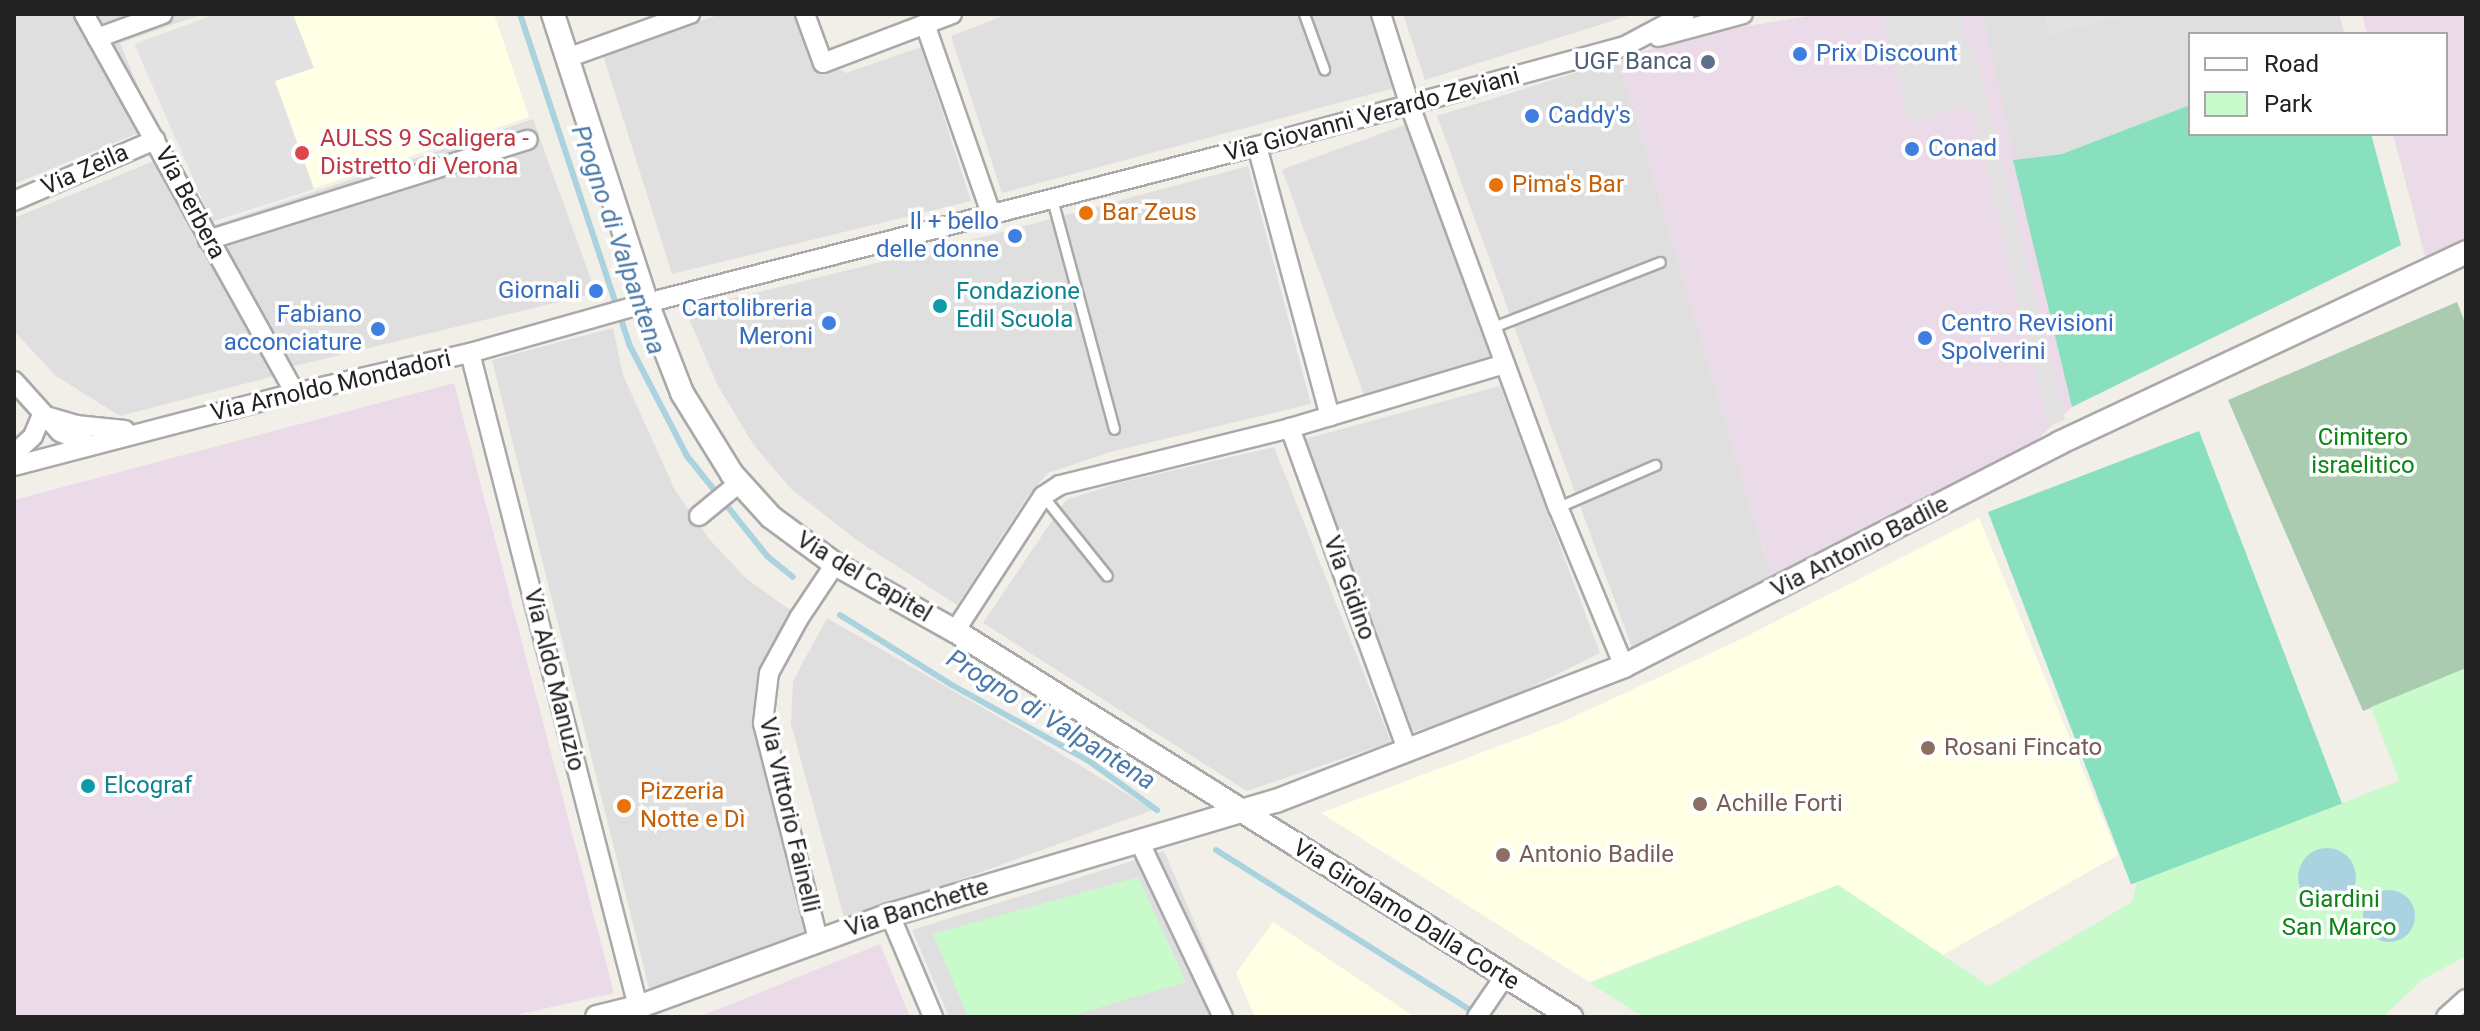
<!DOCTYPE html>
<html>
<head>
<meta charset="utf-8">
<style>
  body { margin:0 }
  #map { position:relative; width:2480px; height:1031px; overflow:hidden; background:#f2efe9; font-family:Roboto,sans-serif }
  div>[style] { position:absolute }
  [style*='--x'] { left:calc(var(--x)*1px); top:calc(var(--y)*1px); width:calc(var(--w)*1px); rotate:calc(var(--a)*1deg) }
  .residential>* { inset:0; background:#e0dfdf; transform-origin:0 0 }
  .industrial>* { inset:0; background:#ebdbe8 }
  .education>* { inset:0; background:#ffffe5 }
  .cemetery>* { inset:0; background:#aacbaf }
  .park>* { inset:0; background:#c8facc }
  .pitch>* { inset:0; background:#88e0be; transform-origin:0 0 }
  .parking>* { inset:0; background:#e2e2e2 }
  .water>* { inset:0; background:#aad3df }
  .round { border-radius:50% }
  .stream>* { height:6px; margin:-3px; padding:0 3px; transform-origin:3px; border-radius:3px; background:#aad3df }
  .roads { filter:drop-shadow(2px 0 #a9a9a9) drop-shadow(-2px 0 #a9a9a9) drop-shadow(0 2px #a9a9a9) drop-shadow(0 -2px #a9a9a9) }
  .service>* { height:9px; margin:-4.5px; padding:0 4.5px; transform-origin:4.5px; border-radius:4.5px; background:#fff }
  .minor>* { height:18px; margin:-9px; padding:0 9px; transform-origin:9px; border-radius:9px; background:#fff }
  .tertiary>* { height:22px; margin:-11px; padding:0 11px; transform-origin:11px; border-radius:11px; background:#fff }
  .dots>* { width:22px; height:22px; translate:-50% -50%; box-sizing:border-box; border:4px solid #fff; border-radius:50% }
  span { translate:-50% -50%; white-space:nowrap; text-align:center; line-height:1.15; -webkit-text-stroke:7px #fff; paint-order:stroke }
  .shop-label { font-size:24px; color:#366cbe }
  .left { translate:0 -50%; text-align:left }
  .right { translate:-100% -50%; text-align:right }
  .service-label { font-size:24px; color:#4e5e75 }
  .street-label { font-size:24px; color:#222 }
  .health-label { font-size:24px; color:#be3a42 }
  .food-label { font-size:24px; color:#c56008 }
  .culture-label { font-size:24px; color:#0d838f }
  .park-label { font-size:24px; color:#0c8416 }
  .education-label { font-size:24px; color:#785e54 }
  .water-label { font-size:26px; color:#4a7aab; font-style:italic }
  .frame { position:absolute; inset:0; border:16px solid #222; pointer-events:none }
  .legend { position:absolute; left:2188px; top:32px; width:260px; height:104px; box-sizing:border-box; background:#fff; border:2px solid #a7a7a7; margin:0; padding:10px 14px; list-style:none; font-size:24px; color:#222 }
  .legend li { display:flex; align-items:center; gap:16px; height:40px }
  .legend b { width:40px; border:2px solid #a7a7a7 }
</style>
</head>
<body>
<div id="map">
  <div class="residential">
    <div style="clip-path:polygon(14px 14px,203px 14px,120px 43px,155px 126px,14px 184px)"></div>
    <div style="clip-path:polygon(721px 14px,802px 14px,823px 61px,846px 73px,921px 47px,971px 201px,672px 274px,603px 55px)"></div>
    <div style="clip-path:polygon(1008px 14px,1369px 14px,1394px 88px,1002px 193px,951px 36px)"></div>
    <div style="clip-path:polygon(1403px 14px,1634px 14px,1425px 80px)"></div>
    <div style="clip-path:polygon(1982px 14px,2339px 14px,2345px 34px,2190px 34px,2190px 105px,2062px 154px,2013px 160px)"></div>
    <div style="clip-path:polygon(1619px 59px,1777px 596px,1635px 656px,1437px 116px)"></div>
    <div style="clip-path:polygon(533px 119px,596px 293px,282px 369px,214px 225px)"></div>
    <div style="left:1407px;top:124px;width:246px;height:133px;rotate:70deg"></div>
    <div style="clip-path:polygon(154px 161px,274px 376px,120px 416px,56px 376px,14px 331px,14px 218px)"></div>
    <div style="clip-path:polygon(1248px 166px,1311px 404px,1110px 452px,1048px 473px,1027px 497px,957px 605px,858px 541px,791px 489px,753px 444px,718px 386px,685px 310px,987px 236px)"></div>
    <div style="clip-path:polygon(613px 328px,623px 375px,675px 490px,709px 539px,747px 579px,793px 612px,762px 673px,758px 699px,815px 932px,650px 992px,492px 360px)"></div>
    <div style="clip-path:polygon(1500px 386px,1600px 653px,1478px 713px,1413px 732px,1305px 439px)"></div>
    <div style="clip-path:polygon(1274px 447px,1391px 742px,1247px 791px,983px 623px,1066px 500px,1119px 483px)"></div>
    <div style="clip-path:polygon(827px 618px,1028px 734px,1153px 810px,845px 921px,791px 724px,793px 681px)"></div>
    <div style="clip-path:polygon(1164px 851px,1235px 1017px,949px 1017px,912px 930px)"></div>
  </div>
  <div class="industrial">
    <div style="clip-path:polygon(1821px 14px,1982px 14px,2072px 407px,1984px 490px,1777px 596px,1619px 59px,1698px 34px)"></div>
    <div style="clip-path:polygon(2362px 14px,2466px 14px,2466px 243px,2426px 260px,2393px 134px,2446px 134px,2446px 34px,2367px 34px)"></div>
    <div style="clip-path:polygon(454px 383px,614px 993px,507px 1017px,14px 1017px,14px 500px)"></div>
    <div style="clip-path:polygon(880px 944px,910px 1017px,699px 1017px)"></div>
  </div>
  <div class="education">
    <div style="clip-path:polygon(216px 14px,494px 14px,529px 117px,212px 222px,134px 44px)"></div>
    <div style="clip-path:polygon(1979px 518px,2118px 855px,1943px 955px,1838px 885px,1589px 982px,1321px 813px,1560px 723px,1737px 641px)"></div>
    <div style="clip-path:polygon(1273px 922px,1415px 1017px,1255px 1017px,1236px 973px)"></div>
  </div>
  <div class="cemetery">
    <div style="clip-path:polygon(2457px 302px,2466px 325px,2466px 669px,2363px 711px,2228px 400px)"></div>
  </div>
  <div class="park">
    <div style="clip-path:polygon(2466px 668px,2466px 956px,2422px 980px,2383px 1017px,1643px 1017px,1590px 983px,1838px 885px,1989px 986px,2132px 902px,2137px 882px,2399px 781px,2371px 707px)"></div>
    <div style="clip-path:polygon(1138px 877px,1186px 982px,1067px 1017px,968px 1017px,933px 934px)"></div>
  </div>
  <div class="pitch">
    <div style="clip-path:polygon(2190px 105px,2190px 134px,2371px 134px,2401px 245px,2072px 407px,2013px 160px,2062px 154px)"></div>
    <div style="left:2199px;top:431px;width:399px;height:226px;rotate:69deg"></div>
  </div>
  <div class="parking">
    <div style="clip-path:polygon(216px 14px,293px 14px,314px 68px,275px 81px,314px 189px,212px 222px,134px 44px)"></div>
    <div style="clip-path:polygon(1883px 14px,1961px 14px,1970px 51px,1975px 50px,2065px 420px,2048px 425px,1972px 106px,1909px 121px)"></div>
    <div style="clip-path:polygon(2044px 14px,2118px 14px,2119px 17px,2050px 35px)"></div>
  </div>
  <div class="water">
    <div class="round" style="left:2298px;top:848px;width:58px;height:58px"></div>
    <div class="round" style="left:2363px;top:890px;width:52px;height:52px"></div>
  </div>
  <div class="stream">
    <div style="--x:520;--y:14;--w:350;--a:71.7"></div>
    <div style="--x:630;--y:346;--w:124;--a:62.6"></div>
    <div style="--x:687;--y:456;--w:128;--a:51.3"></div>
    <div style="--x:767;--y:556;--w:33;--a:39"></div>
    <div style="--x:840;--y:615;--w:132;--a:32"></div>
    <div style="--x:952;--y:685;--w:157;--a:29"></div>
    <div style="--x:1089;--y:761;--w:84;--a:35.8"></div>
    <div style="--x:1216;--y:850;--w:306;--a:32.2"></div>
  </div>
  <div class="roads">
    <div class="service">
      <div style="--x:1304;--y:14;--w:59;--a:70"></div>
      <div style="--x:1052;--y:199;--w:238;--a:74.9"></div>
      <div style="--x:1493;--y:327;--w:179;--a:-21.3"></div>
      <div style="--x:1043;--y:496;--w:102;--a:51.3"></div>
      <div style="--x:1558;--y:507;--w:106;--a:-23.4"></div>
    </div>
    <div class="minor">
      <div style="--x:84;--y:14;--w:434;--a:60.9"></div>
      <div style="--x:805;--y:14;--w:52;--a:69.8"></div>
      <div style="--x:823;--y:63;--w:138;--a:-20.8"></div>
      <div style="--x:1381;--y:14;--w:93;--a:72.5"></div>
      <div style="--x:1409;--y:103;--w:431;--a:69.8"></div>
      <div style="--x:1558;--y:507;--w:172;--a:67.5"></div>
      <div style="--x:925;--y:24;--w:200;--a:70.8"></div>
      <div style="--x:1658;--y:37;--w:88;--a:-15.1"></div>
      <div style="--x:97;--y:38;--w:70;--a:-20"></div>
      <div style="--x:567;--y:58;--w:131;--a:-19.7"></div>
      <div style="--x:1257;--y:146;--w:280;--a:74.9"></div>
      <div style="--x:14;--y:201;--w:154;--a:-23.4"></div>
      <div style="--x:208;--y:240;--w:335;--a:-17.4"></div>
      <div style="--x:470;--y:353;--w:675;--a:75.59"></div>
      <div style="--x:14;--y:381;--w:69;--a:48"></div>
      <div style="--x:60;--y:432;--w:32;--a:24"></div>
      <div style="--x:42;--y:415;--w:35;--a:16"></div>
      <div style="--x:76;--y:425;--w:49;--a:5.8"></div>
      <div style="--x:1290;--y:428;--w:342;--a:70"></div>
      <div style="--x:14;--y:454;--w:26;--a:-43"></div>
      <div style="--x:33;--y:436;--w:23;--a:-67"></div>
      <div style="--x:14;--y:466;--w:290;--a:-14.6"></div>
      <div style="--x:295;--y:393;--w:180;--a:-12.9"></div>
      <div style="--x:470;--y:353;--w:184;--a:-15.8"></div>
      <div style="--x:647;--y:303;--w:630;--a:-14.43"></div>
      <div style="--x:1257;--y:146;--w:381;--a:-15.2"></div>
      <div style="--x:1625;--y:46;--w:68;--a:-28.1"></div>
      <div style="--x:699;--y:516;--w:52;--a:-39.5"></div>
      <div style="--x:955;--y:631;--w:161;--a:-56.9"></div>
      <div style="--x:1043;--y:496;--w:20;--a:-33"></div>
      <div style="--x:1060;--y:485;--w:237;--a:-13.9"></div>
      <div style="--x:1290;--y:428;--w:224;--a:-16.6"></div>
      <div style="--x:1139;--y:841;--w:195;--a:64.5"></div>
      <div style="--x:890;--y:915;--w:111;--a:67.1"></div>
      <div style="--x:818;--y:939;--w:223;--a:-104.3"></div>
      <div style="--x:763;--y:723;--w:50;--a:-83.2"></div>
      <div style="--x:769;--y:673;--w:63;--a:-61.4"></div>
      <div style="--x:799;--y:618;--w:65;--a:-56.3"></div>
      <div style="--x:1477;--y:1017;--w:50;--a:-55.7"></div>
      <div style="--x:2446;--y:1017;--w:27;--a:-42"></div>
    </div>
    <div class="tertiary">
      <div style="--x:553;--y:14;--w:304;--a:72"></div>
      <div style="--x:647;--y:303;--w:97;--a:68.7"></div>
      <div style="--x:682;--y:393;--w:95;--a:58.3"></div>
      <div style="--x:732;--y:474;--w:58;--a:47.8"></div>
      <div style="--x:771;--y:517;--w:79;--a:36.3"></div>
      <div style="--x:835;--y:564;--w:137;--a:29.2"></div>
      <div style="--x:955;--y:631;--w:727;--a:32.07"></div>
      <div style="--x:597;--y:1017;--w:42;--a:-13.7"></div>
      <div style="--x:638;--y:1007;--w:268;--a:-20.1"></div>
      <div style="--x:890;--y:915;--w:402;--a:-16.5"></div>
      <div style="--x:1276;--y:801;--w:373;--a:-21.2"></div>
      <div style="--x:1624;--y:666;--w:489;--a:-27.1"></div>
      <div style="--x:2059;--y:443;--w:450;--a:-25.1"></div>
    </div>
  </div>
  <div class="dots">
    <div style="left:1800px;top:54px;background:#3f7fe0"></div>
    <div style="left:1708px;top:62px;background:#5c6f8a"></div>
    <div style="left:1532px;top:116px;background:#3f7fe0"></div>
    <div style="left:1912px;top:149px;background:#3f7fe0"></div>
    <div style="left:302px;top:153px;background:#e0444e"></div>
    <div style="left:1496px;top:185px;background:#e8710a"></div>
    <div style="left:1086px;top:213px;background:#e8710a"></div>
    <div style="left:1015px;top:236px;background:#3f7fe0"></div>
    <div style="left:596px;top:291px;background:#3f7fe0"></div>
    <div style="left:940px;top:306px;background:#0f9aa8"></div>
    <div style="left:829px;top:323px;background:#3f7fe0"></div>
    <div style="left:378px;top:329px;background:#3f7fe0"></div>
    <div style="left:1925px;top:338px;background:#3f7fe0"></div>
    <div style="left:1928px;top:748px;background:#8d6e63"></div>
    <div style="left:88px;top:786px;background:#0f9aa8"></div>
    <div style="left:1700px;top:804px;background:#8d6e63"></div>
    <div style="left:624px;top:806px;background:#e8710a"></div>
    <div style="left:1503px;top:855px;background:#8d6e63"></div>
  </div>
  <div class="shop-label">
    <span class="left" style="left:1816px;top:54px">Prix Discount</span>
    <span class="left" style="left:1548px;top:116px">Caddy's</span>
    <span class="left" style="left:1928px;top:149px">Conad</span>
    <span class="right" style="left:999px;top:236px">Il + bello<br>delle donne</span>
    <span class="right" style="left:580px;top:291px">Giornali</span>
    <span class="right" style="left:813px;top:323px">Cartolibreria<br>Meroni</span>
    <span class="right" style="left:362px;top:329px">Fabiano<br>acconciature</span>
    <span class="left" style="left:1941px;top:338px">Centro Revisioni<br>Spolverini</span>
  </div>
  <div class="service-label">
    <span class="right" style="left:1692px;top:62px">UGF Banca</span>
  </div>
  <div class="street-label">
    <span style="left:1372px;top:115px;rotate:-15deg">Via Giovanni Verardo Zeviani</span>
    <span style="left:85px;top:170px;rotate:-24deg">Via Zeila</span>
    <span style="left:190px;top:203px;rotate:62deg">Via Berbera</span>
    <span style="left:331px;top:386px;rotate:-13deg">Via Arnoldo Mondadori</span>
    <span style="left:1860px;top:547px;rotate:-27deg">Via Antonio Badile</span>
    <span style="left:864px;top:577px;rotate:31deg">Via del Capitel</span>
    <span style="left:1349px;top:588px;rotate:70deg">Via Gidino</span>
    <span style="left:554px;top:680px;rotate:76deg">Via Aldo Manuzio</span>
    <span style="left:789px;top:815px;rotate:77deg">Via Vittorio Fainelli</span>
    <span style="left:917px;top:908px;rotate:-17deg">Via Banchette</span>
    <span style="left:1406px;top:915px;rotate:32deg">Via Girolamo Dalla Corte</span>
  </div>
  <div class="health-label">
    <span class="left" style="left:320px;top:153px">AULSS 9 Scaligera -<br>Distretto di Verona</span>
  </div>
  <div class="food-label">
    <span class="left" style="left:1512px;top:185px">Pima's Bar</span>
    <span class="left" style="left:1102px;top:213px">Bar Zeus</span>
    <span class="left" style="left:640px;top:806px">Pizzeria<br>Notte e Dì</span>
  </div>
  <div class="culture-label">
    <span class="left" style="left:956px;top:306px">Fondazione<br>Edil Scuola</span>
    <span class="left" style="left:104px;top:786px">Elcograf</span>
  </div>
  <div class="park-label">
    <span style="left:2363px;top:452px">Cimitero<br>israelitico</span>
    <span style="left:2339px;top:914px">Giardini<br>San Marco</span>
  </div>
  <div class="education-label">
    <span class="left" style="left:1944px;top:748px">Rosani Fincato</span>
    <span class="left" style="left:1716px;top:804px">Achille Forti</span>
    <span class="left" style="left:1519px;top:855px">Antonio Badile</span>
  </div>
  <div class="water-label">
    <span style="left:618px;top:240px;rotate:71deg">Progno di Valpantena</span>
    <span style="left:1051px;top:720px;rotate:32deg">Progno di Valpantena</span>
  </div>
  <div class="frame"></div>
  <ul class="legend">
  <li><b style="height:10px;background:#fff"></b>Road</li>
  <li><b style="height:22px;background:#c8facc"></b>Park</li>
  </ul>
</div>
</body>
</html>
